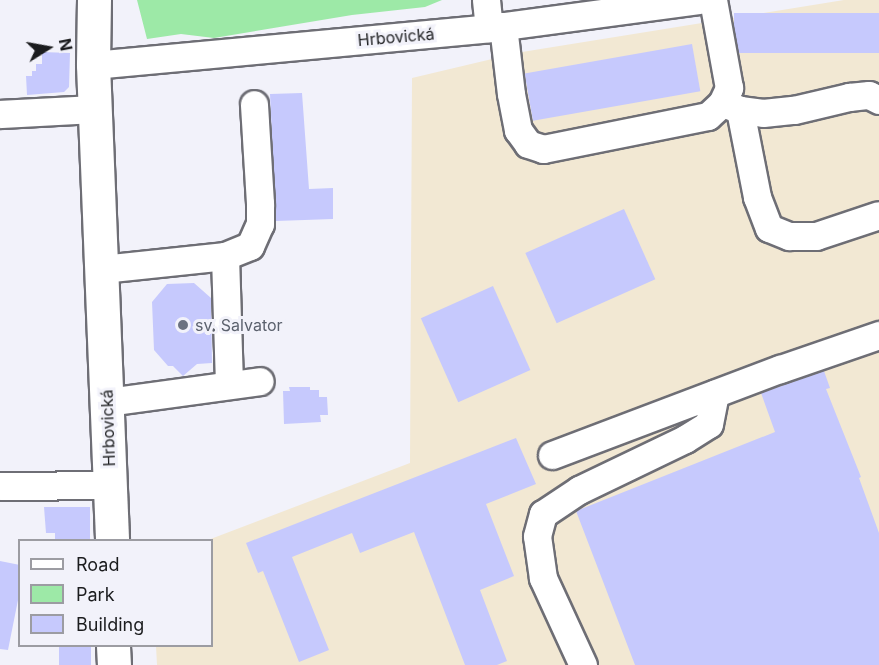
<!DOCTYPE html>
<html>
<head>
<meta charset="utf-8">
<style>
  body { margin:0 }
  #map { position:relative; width:879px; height:665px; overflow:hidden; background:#f2f2fa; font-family:Inter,sans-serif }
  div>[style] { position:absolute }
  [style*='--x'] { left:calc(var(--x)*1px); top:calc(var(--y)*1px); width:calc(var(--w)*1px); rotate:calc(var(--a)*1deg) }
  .commercial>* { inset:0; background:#f2e8d3 }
  .green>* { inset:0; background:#9de9a7 }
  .building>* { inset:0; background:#c6c9fd; transform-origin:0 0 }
  .roads { filter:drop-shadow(2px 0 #6e6e75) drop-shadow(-2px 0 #6e6e75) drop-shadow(0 2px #6e6e75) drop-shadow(0 -2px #6e6e75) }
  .minor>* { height:27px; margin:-13.5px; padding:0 13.5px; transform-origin:13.5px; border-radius:13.5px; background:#fff }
  .major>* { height:33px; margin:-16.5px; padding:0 16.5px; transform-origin:16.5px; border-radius:16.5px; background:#fff }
  .dots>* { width:16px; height:16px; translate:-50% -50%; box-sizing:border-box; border:3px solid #f2f2fa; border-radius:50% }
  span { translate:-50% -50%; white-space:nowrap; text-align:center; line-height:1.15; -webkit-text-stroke:6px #f2f2fa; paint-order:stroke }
  .street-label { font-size:16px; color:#1b1c1e }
  .worship-label { font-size:16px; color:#5b616d }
  .left { translate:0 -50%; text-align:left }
  .legend { position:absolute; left:18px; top:539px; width:195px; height:108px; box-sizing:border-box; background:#f2f2fa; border:2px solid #9c9ca2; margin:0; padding:8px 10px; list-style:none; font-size:18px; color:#1b1c1e }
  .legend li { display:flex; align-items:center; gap:12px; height:30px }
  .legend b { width:30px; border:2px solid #9c9ca2 }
  .north { position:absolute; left:18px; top:18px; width:60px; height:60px; -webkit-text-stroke:4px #f2f2fa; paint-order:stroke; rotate:79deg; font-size:16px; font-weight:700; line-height:24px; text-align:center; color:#1b1c1e }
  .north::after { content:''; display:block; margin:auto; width:21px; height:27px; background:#1b1c1e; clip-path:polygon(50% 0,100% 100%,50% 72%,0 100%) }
</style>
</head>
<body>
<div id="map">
  <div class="commercial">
    <div style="clip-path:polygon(844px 0,879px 0,879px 665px,157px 665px,156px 646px,212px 646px,212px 540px,208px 540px,410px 463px,412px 78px,522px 52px)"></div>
  </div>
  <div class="green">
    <div style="clip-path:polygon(137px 0,442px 0,425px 7px,352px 15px,214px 38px,181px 34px,147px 39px)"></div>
  </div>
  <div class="building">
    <div style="left:879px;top:13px;width:40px;height:145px;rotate:90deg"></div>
    <div style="left:692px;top:44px;width:48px;height:170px;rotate:80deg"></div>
    <div style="clip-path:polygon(42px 52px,70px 53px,69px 87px,64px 92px,27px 95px,26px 76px,32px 76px,32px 71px,36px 71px,36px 64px,42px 64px)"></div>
    <div style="clip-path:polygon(302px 93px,309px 189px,333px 188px,333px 219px,276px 221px,270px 94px)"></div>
    <div style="left:624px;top:209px;width:77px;height:108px;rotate:66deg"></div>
    <div style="clip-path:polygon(194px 283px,211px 298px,212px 363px,197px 364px,183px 376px,173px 366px,168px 366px,154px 350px,152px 302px,167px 284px)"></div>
    <div style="left:493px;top:286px;width:92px;height:79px;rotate:66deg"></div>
    <div style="clip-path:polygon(824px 371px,830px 388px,826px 389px,861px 477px,859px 478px,879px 533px,879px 665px,635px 665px,576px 511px,775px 432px,761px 393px)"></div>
    <div style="clip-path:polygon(289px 387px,310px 387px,310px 390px,319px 390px,319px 397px,327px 397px,328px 415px,320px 415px,321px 422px,284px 424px,283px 391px,290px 391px)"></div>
    <div style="clip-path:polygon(516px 438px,536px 484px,486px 504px,514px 576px,480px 590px,507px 661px,497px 665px,465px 665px,414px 532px,360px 553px,352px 533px,292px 557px,329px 650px,299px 662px,263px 571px,258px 573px,246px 543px)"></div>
    <div style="clip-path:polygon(44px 507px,90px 507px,90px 540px,55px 540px,55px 533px,46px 533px)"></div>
    <div style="clip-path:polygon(0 561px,20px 565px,20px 590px,8px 650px,0 649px)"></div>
    <div style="left:59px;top:645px;width:32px;height:20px"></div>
  </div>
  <div class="roads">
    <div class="minor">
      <div style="--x:486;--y:0;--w:28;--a:84"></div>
      <div style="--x:503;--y:26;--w:68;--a:83.3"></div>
      <div style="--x:511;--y:94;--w:37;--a:79"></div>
      <div style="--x:518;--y:130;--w:17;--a:54"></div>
      <div style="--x:528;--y:144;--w:16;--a:18"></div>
      <div style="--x:543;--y:149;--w:168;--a:-11.3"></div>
      <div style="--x:708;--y:116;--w:19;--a:-43"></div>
      <div style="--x:722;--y:103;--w:17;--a:-65"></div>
      <div style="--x:729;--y:88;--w:89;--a:-100.3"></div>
      <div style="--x:93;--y:65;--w:398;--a:-5.3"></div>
      <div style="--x:489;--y:28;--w:211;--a:-7.6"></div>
      <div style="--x:726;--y:104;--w:15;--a:23"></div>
      <div style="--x:740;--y:110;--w:23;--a:7"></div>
      <div style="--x:763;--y:113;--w:31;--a:-6"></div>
      <div style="--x:794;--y:110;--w:57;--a:-13.3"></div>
      <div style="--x:849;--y:97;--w:20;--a:-6"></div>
      <div style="--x:869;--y:95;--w:11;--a:27"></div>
      <div style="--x:740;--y:110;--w:89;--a:78.9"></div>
      <div style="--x:757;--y:197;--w:33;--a:69"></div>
      <div style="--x:769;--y:228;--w:22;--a:22"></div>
      <div style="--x:789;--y:236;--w:27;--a:0"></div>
      <div style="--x:816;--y:236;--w:66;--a:-18.4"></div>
      <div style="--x:0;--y:114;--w:95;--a:-3"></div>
      <div style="--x:225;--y:256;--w:128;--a:88.2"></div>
      <div style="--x:102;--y:269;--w:124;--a:-6"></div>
      <div style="--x:225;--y:256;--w:27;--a:-22"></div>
      <div style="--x:250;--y:246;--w:24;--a:-66"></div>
      <div style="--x:260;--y:224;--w:21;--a:-90"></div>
      <div style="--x:260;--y:203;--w:99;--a:-93.5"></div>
      <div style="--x:107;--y:402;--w:154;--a:-7.8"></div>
      <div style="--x:552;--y:455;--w:244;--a:-20.7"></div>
      <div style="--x:780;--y:369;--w:105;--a:-19"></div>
      <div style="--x:0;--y:486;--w:111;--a:-0.5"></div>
      <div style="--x:583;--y:665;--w:96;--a:-114.7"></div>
      <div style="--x:543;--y:578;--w:42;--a:-98.1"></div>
      <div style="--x:537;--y:536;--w:23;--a:-75"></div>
      <div style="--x:543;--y:514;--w:43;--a:-33.7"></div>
      <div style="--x:579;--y:490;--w:118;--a:-25.7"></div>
      <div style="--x:685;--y:439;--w:28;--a:-32"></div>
      <div style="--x:709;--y:424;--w:31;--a:-79"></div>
    </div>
    <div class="major">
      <div style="--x:94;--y:0;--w:65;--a:90.9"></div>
      <div style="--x:93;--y:65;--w:475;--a:87.7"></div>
      <div style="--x:113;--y:646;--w:19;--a:87"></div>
    </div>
  </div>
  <div class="dots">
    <div style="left:183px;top:325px;background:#6b7280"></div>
  </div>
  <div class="street-label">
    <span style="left:396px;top:37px;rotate:-5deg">Hrbovická</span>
    <span style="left:108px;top:428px;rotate:-92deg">Hrbovická</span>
  </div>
  <div class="worship-label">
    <span class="left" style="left:195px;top:325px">sv. Salvator</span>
  </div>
  <ul class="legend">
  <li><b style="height:8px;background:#fff"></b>Road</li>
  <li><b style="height:16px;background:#9de9a7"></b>Park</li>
  <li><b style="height:16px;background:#c6c9fd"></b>Building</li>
  </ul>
  <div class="north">N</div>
</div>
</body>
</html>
